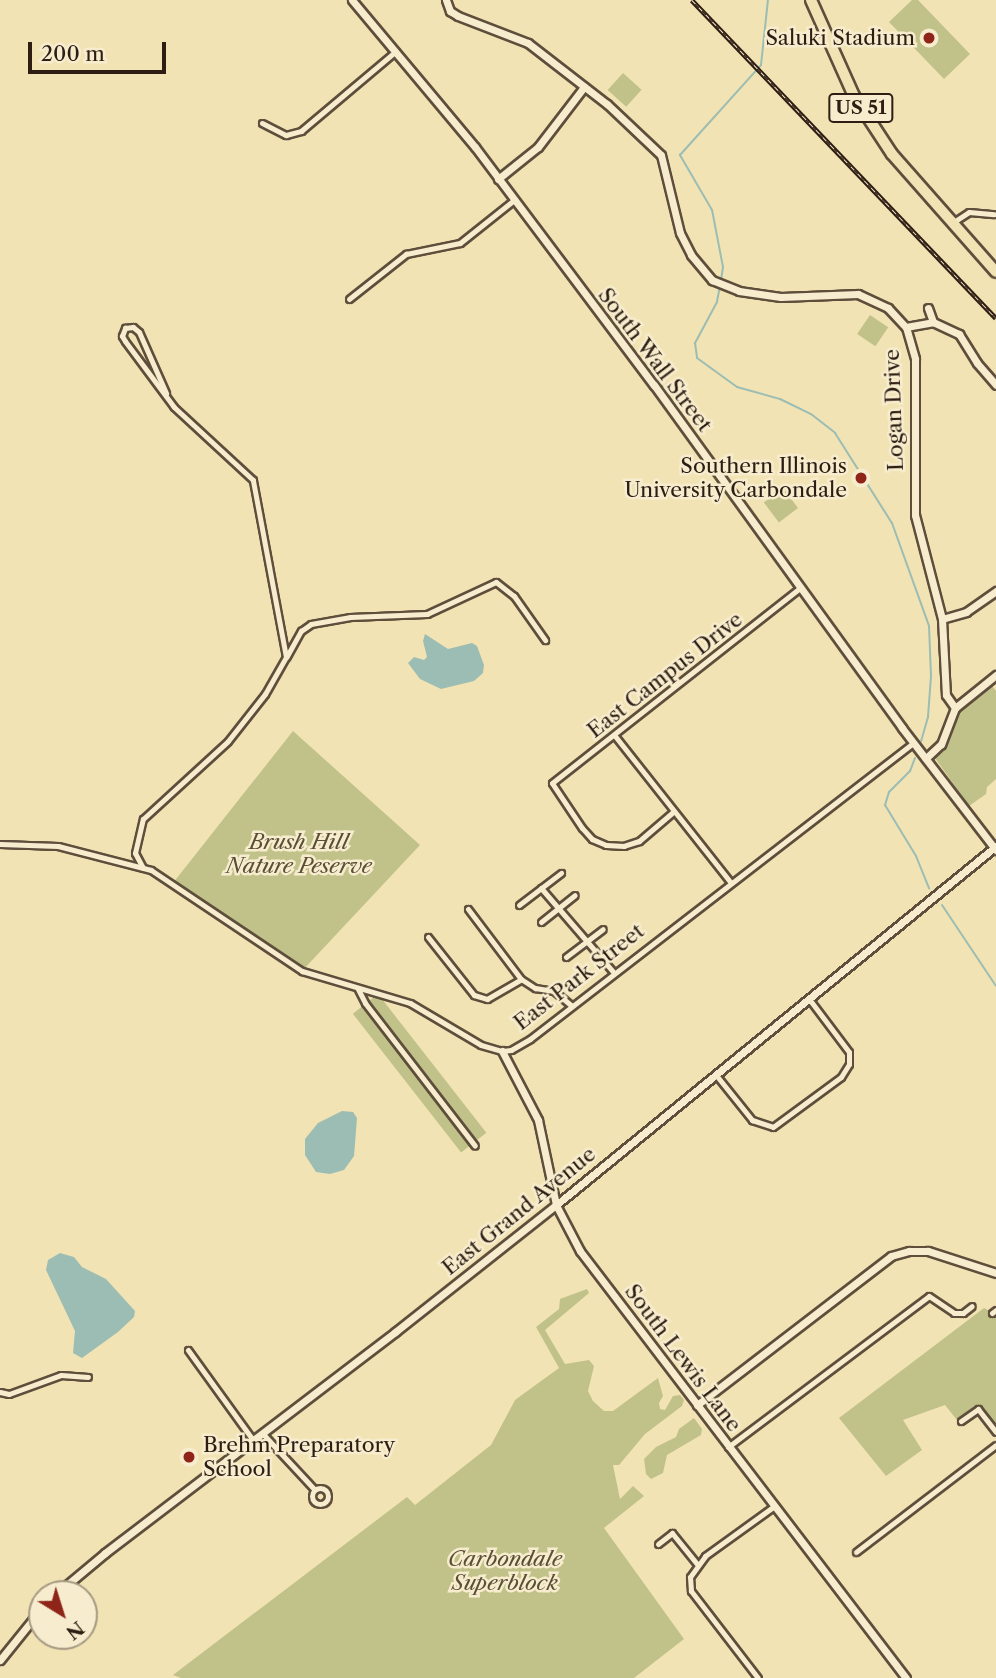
<!DOCTYPE html>
<html>
<head>
<meta charset="utf-8">
<style>
  body { margin:0 }
  #map { position:relative; width:996px; height:1678px; overflow:hidden; background:#f2e3b4; font-family:"Libre Caslon Text",serif }
  div>[style] { position:absolute }
  [style*='--x'] { left:calc(var(--x)*1px); top:calc(var(--y)*1px); width:calc(var(--w)*1px); rotate:calc(var(--a)*1deg) }
  .green>* { inset:0; background:#c0c289; transform-origin:0 0 }
  .water>* { inset:0; background:#9cbdb3 }
  .stream>* { height:2px; margin:-1px; padding:0 1px; transform-origin:1px; border-radius:1px; background:#9cbdb3 }
  .roads { filter:drop-shadow(2px 0 #5e4e3b) drop-shadow(-2px 0 #5e4e3b) drop-shadow(0 2px #5e4e3b) drop-shadow(0 -2px #5e4e3b) }
  .street>* { height:5px; margin:-2.5px; padding:0 2.5px; transform-origin:2.5px; border-radius:2.5px; background:#f7edce }
  .street>.ring { margin:-2.5px; padding:0; box-sizing:content-box; background:none; border:5px solid #f7edce; border-radius:50% }
  .secondary>* { height:7px; margin:-3.5px; padding:0 3.5px; transform-origin:3.5px; border-radius:3.5px; background:#f7edce }
  .highway>* { height:10px; margin:-5px; padding:0 5px; transform-origin:5px; border-radius:5px; background:#f2e3b4 }
  .rail>* { height:4.5px; margin-top:-2.25px; transform-origin:0; background:repeating-linear-gradient(90deg,#f7edce 0 5px,#2d1d13 0 10px); box-sizing:border-box; border-block:2px solid #2d1d13 }
  .dots>* { width:19px; height:19px; translate:-50% -50%; box-sizing:border-box; border:4px solid #f7edce; border-radius:50% }
  span { translate:-50% -50%; white-space:nowrap; text-align:center; line-height:1.15; -webkit-text-stroke:5px #f7edce; paint-order:stroke }
  .shield-label span { padding:2px 5px; background:#f7edce; border:2px solid; border-radius:5px; -webkit-text-stroke-width:0 }
  .shield-label { font-size:19px; color:#2d1d13; font-weight:700 }
  .poi-label { font-size:21px; color:#2d1d13 }
  .right { translate:-100% -50%; text-align:right }
  .left { translate:0 -50%; text-align:left }
  .street-label { font-size:21px; color:#2d1d13 }
  .park-label { font-size:21px; color:#594f36; font-style:italic }
  .north { position:absolute; left:28px; top:1580px; width:70px; height:70px; box-sizing:border-box; background:#f7edce; border:2px solid #a69a83; border-radius:50%; rotate:142deg; font-size:19px; font-weight:700; line-height:28px; text-align:center; color:#2d1d13 }
  .north::after { content:''; display:block; margin:auto; width:24px; height:32px; background:#8f2418; clip-path:polygon(50% 0,100% 100%,50% 72%,0 100%) }
  .scale { position:absolute; left:28px; top:42px; width:138px; height:32px; box-sizing:border-box; border:4px solid #2d1d13; border-top:0; padding-left:9px; font-size:21px; line-height:24px; white-space:nowrap; color:#2d1d13; -webkit-text-stroke:5px #f7edce; paint-order:stroke }
</style>
</head>
<body>
<div id="map">
  <div class="green">
    <div style="clip-path:polygon(912px 0,918px 0,970px 54px,944px 79px,889px 22px)"></div>
    <div style="left:623px;top:73px;width:25px;height:23px;rotate:42deg"></div>
    <div style="left:870px;top:315px;width:22px;height:23px;rotate:34deg"></div>
    <div style="left:783px;top:488px;width:25px;height:24px;rotate:53deg"></div>
    <div style="clip-path:polygon(990px 683px,996px 691px,996px 779px,987px 787px,986px 794px,969px 806px,935px 758px,945px 744px,959px 709px)"></div>
    <div style="clip-path:polygon(293px 731px,420px 845px,302px 971px,173px 883px)"></div>
    <div style="left:378px;top:994px;width:176px;height:32px;rotate:52deg"></div>
    <div style="clip-path:polygon(587px 1289px,589px 1293px,545px 1330px,565px 1364px,589px 1360px,594px 1366px,588px 1391px,593px 1401px,604px 1411px,613px 1411px,658px 1378px,663px 1396px,659px 1403px,660px 1409px,665px 1410px,673px 1396px,680px 1395px,684px 1400px,682px 1406px,645px 1434px,619px 1465px,613px 1465px,620px 1499px,633px 1486px,644px 1496px,604px 1528px,684px 1639px,634px 1678px,181px 1678px,173px 1675px,407px 1497px,415px 1505px,491px 1445px,515px 1400px,559px 1368px,536px 1327px,559px 1309px,560px 1299px)"></div>
    <div style="clip-path:polygon(984px 1308px,996px 1314px,996px 1428px,978px 1406px,957px 1420px,945px 1405px,903px 1420px,922px 1450px,886px 1476px,839px 1418px)"></div>
    <div style="clip-path:polygon(694px 1418px,702px 1429px,701px 1435px,667px 1455px,663px 1473px,651px 1479px,646px 1474px,644px 1459px,656px 1447px,676px 1437px,679px 1429px)"></div>
  </div>
  <div class="water">
    <div style="clip-path:polygon(425px 634px,448px 649px,472px 643px,477px 646px,484px 665px,483px 673px,474px 681px,441px 689px,420px 679px,408px 663px,414px 657px,424px 660px,427px 657px,423px 641px)"></div>
    <div style="clip-path:polygon(342px 1111px,353px 1112px,357px 1118px,354px 1156px,344px 1170px,330px 1174px,316px 1172px,305px 1155px,305px 1139px,318px 1123px)"></div>
    <div style="clip-path:polygon(60px 1253px,74px 1257px,82px 1267px,106px 1279px,135px 1311px,134px 1317px,118px 1332px,82px 1358px,73px 1353px,75px 1331px,46px 1270px,48px 1260px)"></div>
  </div>
  <div class="stream">
    <div style="--x:721;--y:280;--w:13;--a:-81"></div>
    <div style="--x:723;--y:267;--w:58;--a:-100.9"></div>
    <div style="--x:712;--y:210;--w:64;--a:-120.2"></div>
    <div style="--x:680;--y:155;--w:121;--a:-48"></div>
    <div style="--x:761;--y:65;--w:65;--a:-83.9"></div>
    <div style="--x:720;--y:286;--w:16;--a:101"></div>
    <div style="--x:717;--y:302;--w:47;--a:118.2"></div>
    <div style="--x:695;--y:343;--w:15;--a:82"></div>
    <div style="--x:697;--y:358;--w:49;--a:35.9"></div>
    <div style="--x:737;--y:387;--w:45;--a:15.6"></div>
    <div style="--x:780;--y:399;--w:34;--a:26"></div>
    <div style="--x:811;--y:414;--w:31;--a:38"></div>
    <div style="--x:835;--y:433;--w:107;--a:57.7"></div>
    <div style="--x:892;--y:523;--w:109;--a:70.2"></div>
    <div style="--x:929;--y:626;--w:50;--a:87.7"></div>
    <div style="--x:931;--y:676;--w:41;--a:94.2"></div>
    <div style="--x:928;--y:717;--w:25;--a:106"></div>
    <div style="--x:915;--y:758;--w:14;--a:111"></div>
    <div style="--x:910;--y:771;--w:30;--a:135"></div>
    <div style="--x:889;--y:792;--w:14;--a:107"></div>
    <div style="--x:885;--y:805;--w:60;--a:58.7"></div>
    <div style="--x:916;--y:856;--w:35;--a:68"></div>
    <div style="--x:942;--y:905;--w:97;--a:56.3"></div>
  </div>
  <div class="roads">
    <div class="street">
      <div style="--x:262;--y:123;--w:27;--a:27"></div>
      <div style="--x:286;--y:135;--w:16;--a:-15"></div>
      <div style="--x:301;--y:131;--w:124;--a:-40.1"></div>
      <div style="--x:952;--y:223;--w:20;--a:-33"></div>
      <div style="--x:969;--y:212;--w:25;--a:5"></div>
      <div style="--x:349;--y:299;--w:73;--a:-38.3"></div>
      <div style="--x:406;--y:254;--w:55;--a:-11.5"></div>
      <div style="--x:460;--y:243;--w:69;--a:-38.5"></div>
      <div style="--x:287;--y:656;--w:29;--a:-61"></div>
      <div style="--x:301;--y:631;--w:12;--a:-35"></div>
      <div style="--x:311;--y:624;--w:40;--a:-10"></div>
      <div style="--x:350;--y:617;--w:77;--a:-2.2"></div>
      <div style="--x:427;--y:614;--w:76;--a:-24.9"></div>
      <div style="--x:496;--y:582;--w:23;--a:38"></div>
      <div style="--x:514;--y:596;--w:54;--a:54.8"></div>
      <div style="--x:615;--y:736;--w:187;--a:51.7"></div>
      <div style="--x:673;--y:812;--w:45;--a:139.5"></div>
      <div style="--x:639;--y:841;--w:16;--a:162"></div>
      <div style="--x:624;--y:846;--w:18;--a:-177"></div>
      <div style="--x:606;--y:845;--w:15;--a:-157"></div>
      <div style="--x:592;--y:839;--w:15;--a:-132"></div>
      <div style="--x:582;--y:828;--w:54;--a:-123.7"></div>
      <div style="--x:552;--y:783;--w:315;--a:-38.2"></div>
      <div style="--x:0;--y:844;--w:58;--a:2"></div>
      <div style="--x:58;--y:846;--w:96;--a:14.5"></div>
      <div style="--x:151;--y:870;--w:182;--a:33.8"></div>
      <div style="--x:302;--y:971;--w:113;--a:16.5"></div>
      <div style="--x:410;--y:1003;--w:82;--a:30.6"></div>
      <div style="--x:481;--y:1045;--w:22;--a:16"></div>
      <div style="--x:502;--y:1051;--w:9;--a:-6"></div>
      <div style="--x:511;--y:1050;--w:22;--a:-30"></div>
      <div style="--x:530;--y:1039;--w:485;--a:-37.7"></div>
      <div style="--x:143;--y:868;--w:17;--a:-118"></div>
      <div style="--x:135;--y:853;--w:35;--a:-77"></div>
      <div style="--x:143;--y:819;--w:115;--a:-42.5"></div>
      <div style="--x:228;--y:741;--w:60;--a:-51.8"></div>
      <div style="--x:265;--y:694;--w:43;--a:-60.4"></div>
      <div style="--x:286;--y:657;--w:180;--a:-100.6"></div>
      <div style="--x:253;--y:480;--w:108;--a:-137.3"></div>
      <div style="--x:174;--y:407;--w:82;--a:-126.6"></div>
      <div style="--x:125;--y:341;--w:6;--a:-121"></div>
      <div style="--x:122;--y:336;--w:9;--a:-69"></div>
      <div style="--x:125;--y:328;--w:8;--a:-7"></div>
      <div style="--x:133;--y:327;--w:8;--a:40"></div>
      <div style="--x:139;--y:332;--w:67;--a:66.1"></div>
      <div style="--x:541;--y:888;--w:112;--a:49.3"></div>
      <div style="--x:519;--y:905;--w:53;--a:-37.3"></div>
      <div style="--x:468;--y:909;--w:88;--a:52.9"></div>
      <div style="--x:521;--y:979;--w:17;--a:33"></div>
      <div style="--x:535;--y:988;--w:19;--a:9"></div>
      <div style="--x:554;--y:991;--w:23;--a:40"></div>
      <div style="--x:541;--y:922;--w:43;--a:-38.5"></div>
      <div style="--x:428;--y:937;--w:74;--a:51.6"></div>
      <div style="--x:474;--y:995;--w:14;--a:17"></div>
      <div style="--x:487;--y:999;--w:39;--a:-30"></div>
      <div style="--x:566;--y:957;--w:46;--a:-37.1"></div>
      <div style="--x:358;--y:989;--w:16;--a:63"></div>
      <div style="--x:365;--y:1003;--w:180;--a:52.4"></div>
      <div style="--x:716;--y:1075;--w:58;--a:51.3"></div>
      <div style="--x:752;--y:1120;--w:22;--a:18"></div>
      <div style="--x:773;--y:1127;--w:84;--a:-36.3"></div>
      <div style="--x:841;--y:1077;--w:15;--a:-58"></div>
      <div style="--x:849;--y:1064;--w:12;--a:-90"></div>
      <div style="--x:849;--y:1052;--w:66;--a:-127"></div>
      <div style="--x:992;--y:1313;--w:5;--a:-37"></div>
      <div style="--x:188;--y:1350;--w:111;--a:54.2"></div>
      <div style="--x:0;--y:1392;--w:9;--a:13"></div>
      <div style="--x:9;--y:1394;--w:55;--a:-20.1"></div>
      <div style="--x:61;--y:1375;--w:27;--a:4"></div>
      <div style="--x:961;--y:1421;--w:21;--a:-35"></div>
      <div style="--x:978;--y:1409;--w:29;--a:52"></div>
      <div style="--x:263;--y:1434;--w:76;--a:47.1"></div>
      <div style="--x:728;--y:1447;--w:251;--a:-36.9"></div>
      <div style="--x:929;--y:1296;--w:30;--a:34"></div>
      <div style="--x:954;--y:1313;--w:9;--a:0"></div>
      <div style="--x:963;--y:1313;--w:11;--a:-38"></div>
      <div class="ring" style="left:312px;top:1488px;width:11px;height:11px"></div>
      <div style="--x:658;--y:1544;--w:18;--a:-38"></div>
      <div style="--x:672;--y:1533;--w:40;--a:51"></div>
      <div style="--x:856;--y:1552;--w:176;--a:-37.4"></div>
      <div style="--x:758;--y:1678;--w:110;--a:-127.6"></div>
      <div style="--x:691;--y:1591;--w:14;--a:-94"></div>
      <div style="--x:690;--y:1577;--w:26;--a:-54"></div>
      <div style="--x:705;--y:1556;--w:84;--a:-35.8"></div>
    </div>
    <div class="secondary">
      <div style="--x:352;--y:0;--w:192;--a:50.1"></div>
      <div style="--x:475;--y:147;--w:298;--a:53.1"></div>
      <div style="--x:654;--y:385;--w:423;--a:54.1"></div>
      <div style="--x:902;--y:728;--w:154;--a:52.4"></div>
      <div style="--x:446;--y:0;--w:12;--a:70"></div>
      <div style="--x:450;--y:11;--w:9;--a:32"></div>
      <div style="--x:458;--y:16;--w:75;--a:21.1"></div>
      <div style="--x:528;--y:43;--w:100;--a:37.7"></div>
      <div style="--x:607;--y:104;--w:74;--a:43.4"></div>
      <div style="--x:661;--y:155;--w:80;--a:76.3"></div>
      <div style="--x:680;--y:233;--w:25;--a:63"></div>
      <div style="--x:691;--y:255;--w:33;--a:50"></div>
      <div style="--x:712;--y:280;--w:29;--a:22"></div>
      <div style="--x:739;--y:291;--w:42;--a:8.1"></div>
      <div style="--x:781;--y:297;--w:77;--a:-2.2"></div>
      <div style="--x:858;--y:294;--w:33;--a:25"></div>
      <div style="--x:888;--y:308;--w:26;--a:47"></div>
      <div style="--x:906;--y:327;--w:33;--a:74"></div>
      <div style="--x:915;--y:359;--w:156;--a:90"></div>
      <div style="--x:915;--y:515;--w:107;--a:75.4"></div>
      <div style="--x:942;--y:619;--w:76;--a:87"></div>
      <div style="--x:946;--y:695;--w:16;--a:55"></div>
      <div style="--x:955;--y:708;--w:39;--a:111"></div>
      <div style="--x:941;--y:744;--w:21;--a:137"></div>
      <div style="--x:498;--y:179;--w:51;--a:-38.7"></div>
      <div style="--x:538;--y:147;--w:76;--a:-52.5"></div>
      <div style="--x:928;--y:308;--w:15;--a:70"></div>
      <div style="--x:906;--y:327;--w:27;--a:-10"></div>
      <div style="--x:933;--y:322;--w:29;--a:25"></div>
      <div style="--x:959;--y:334;--w:34;--a:58"></div>
      <div style="--x:977;--y:363;--w:29;--a:49"></div>
      <div style="--x:942;--y:619;--w:25;--a:-16"></div>
      <div style="--x:966;--y:612;--w:37;--a:-35"></div>
      <div style="--x:955;--y:708;--w:53;--a:-38.8"></div>
      <div style="--x:502;--y:1051;--w:78;--a:62.4"></div>
      <div style="--x:538;--y:1120;--w:87;--a:78"></div>
      <div style="--x:556;--y:1205;--w:52;--a:62.4"></div>
      <div style="--x:580;--y:1251;--w:537;--a:52.64"></div>
      <div style="--x:697;--y:1405;--w:245;--a:-37.5"></div>
      <div style="--x:891;--y:1256;--w:19;--a:-16"></div>
      <div style="--x:909;--y:1251;--w:19;--a:0"></div>
      <div style="--x:928;--y:1251;--w:71;--a:17.9"></div>
      <div style="--x:56;--y:1594;--w:64;--a:-39.9"></div>
      <div style="--x:105;--y:1553;--w:365;--a:-37.3"></div>
      <div style="--x:395;--y:1332;--w:205;--a:-38.3"></div>
      <div style="--x:556;--y:1205;--w:568;--a:-39.21"></div>
      <div style="--x:0;--y:1660;--w:67;--a:-51.1"></div>
    </div>
    <div class="highway">
      <div style="--x:811;--y:0;--w:105;--a:65.9"></div>
      <div style="--x:854;--y:96;--w:69;--a:56.8"></div>
      <div style="--x:892;--y:154;--w:157;--a:48.6"></div>
    </div>
  </div>
  <div class="rail">
    <div style="--x:692;--y:0;--w:440;--a:46.3"></div>
  </div>
  <div class="dots">
    <div style="left:929px;top:38px;background:#8f2418"></div>
    <div style="left:861px;top:478px;background:#8f2418"></div>
    <div style="left:189px;top:1457px;background:#8f2418"></div>
  </div>
  <div class="shield-label">
    <span style="left:861px;top:108px">US 51</span>
  </div>
  <div class="poi-label">
    <span class="right" style="left:915px;top:38px">Saluki Stadium</span>
    <span class="right" style="left:847px;top:478px">Southern Illinois<br>University Carbondale</span>
    <span class="left" style="left:203px;top:1457px">Brehm Preparatory<br>School</span>
  </div>
  <div class="street-label">
    <span style="left:655px;top:360px;rotate:53deg">South Wall Street</span>
    <span style="left:894px;top:410px;rotate:-92deg">Logan Drive</span>
    <span style="left:665px;top:675px;rotate:-38deg">East Campus Drive</span>
    <span style="left:579px;top:977px;rotate:-38deg">East Park Street</span>
    <span style="left:519px;top:1211px;rotate:-39deg">East Grand Avenue</span>
    <span style="left:683px;top:1358px;rotate:53deg">South Lewis Lane</span>
  </div>
  <div class="park-label">
    <span style="left:299px;top:854px">Brush Hill<br>Nature Peserve</span>
    <span style="left:505px;top:1571px">Carbondale<br>Superblock</span>
  </div>
  <div class="north">N</div>
  <div class="scale">200 m</div>
</div>
</body>
</html>
